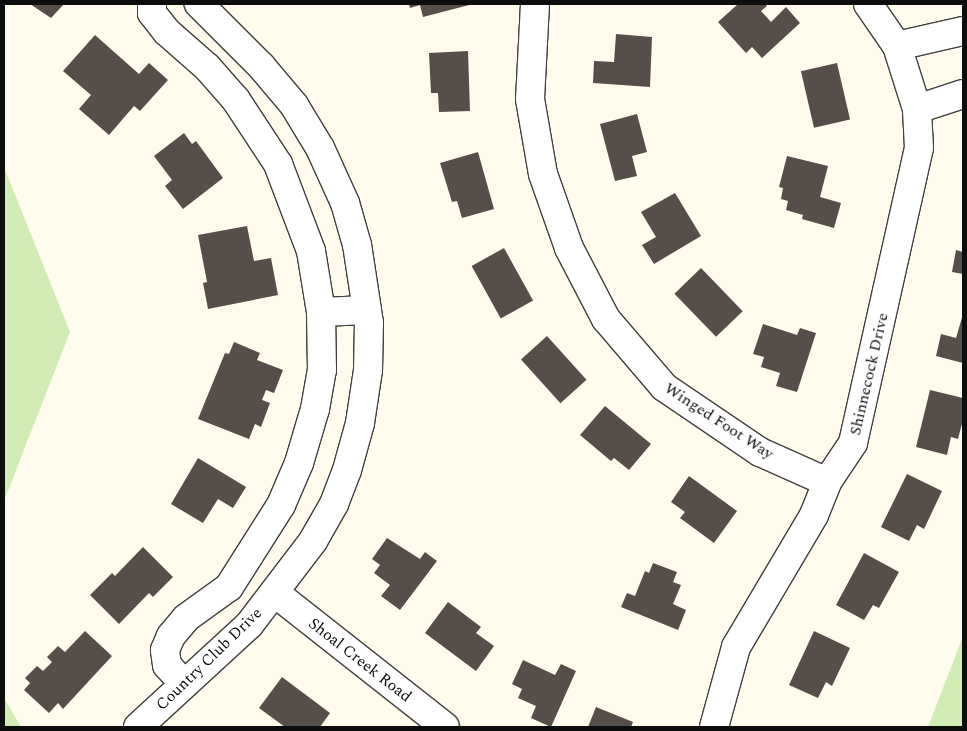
<!DOCTYPE html>
<html>
<head>
<meta charset="utf-8">
<style>
  body { margin:0 }
  #map { position:relative; width:967px; height:731px; overflow:hidden; background:#fffbed; font-family:Spectral,serif }
  div>[style] { position:absolute }
  [style*='--x'] { left:calc(var(--x)*1px); top:calc(var(--y)*1px); width:calc(var(--w)*1px); rotate:calc(var(--a)*1deg) }
  .green>* { inset:0; background:#d2edb3 }
  .building>* { inset:0; background:#564e48; transform-origin:0 0 }
  .roads { filter:drop-shadow(1px 0 #404040) drop-shadow(-1px 0 #404040) drop-shadow(0 1px #404040) drop-shadow(0 -1px #404040) }
  .minor>* { height:28px; margin:-14px; padding:0 14px; transform-origin:14px; border-radius:14px; background:#fff }
  span { translate:-50% -50%; white-space:nowrap; text-align:center; line-height:1.15; -webkit-text-stroke:5px #fff; paint-order:stroke }
  .street-label { font-size:16px; color:#0d0d0d }
  .frame { position:absolute; inset:0; border:5px solid #0d0d0d; pointer-events:none }
</style>
</head>
<body>
<div id="map">
  <div class="green">
    <div style="clip-path:polygon(4px 167px,70px 332px,4px 501px)"></div>
    <div style="clip-path:polygon(963px 636px,963px 727px,928px 727px)"></div>
    <div style="clip-path:polygon(4px 698px,21px 727px,4px 727px)"></div>
  </div>
  <div class="building">
    <div style="clip-path:polygon(30px 4px,64px 4px,51px 18px)"></div>
    <div style="clip-path:polygon(409px 4px,473px 4px,423px 17px,420px 5px,410px 8px)"></div>
    <div style="clip-path:polygon(738px 4px,765px 4px,767px 6px,761px 11px,771px 22px,786px 7px,800px 23px,762px 58px,752px 47px,746px 53px,718px 22px)"></div>
    <div style="clip-path:polygon(616px 34px,652px 37px,650px 87px,593px 83px,594px 61px,614px 62px)"></div>
    <div style="clip-path:polygon(95px 35px,139px 74px,149px 63px,168px 80px,140px 111px,134px 106px,109px 135px,79px 109px,91px 95px,63px 71px)"></div>
    <div style="clip-path:polygon(468px 51px,470px 111px,439px 112px,438px 93px,431px 93px,429px 53px)"></div>
    <div style="left:837px;top:63px;width:58px;height:37px;rotate:77deg"></div>
    <div style="clip-path:polygon(637px 114px,647px 152px,632px 156px,637px 176px,615px 181px,600px 124px)"></div>
    <div style="clip-path:polygon(184px 133px,192px 144px,196px 141px,223px 178px,183px 209px,165px 186px,172px 180px,154px 156px)"></div>
    <div style="clip-path:polygon(478px 152px,494px 209px,462px 218px,457px 201px,452px 202px,440px 163px)"></div>
    <div style="clip-path:polygon(787px 156px,828px 166px,820px 197px,841px 203px,834px 228px,802px 219px,803px 215px,786px 210px,788px 201px,781px 199px,783px 188px,779px 187px)"></div>
    <div style="clip-path:polygon(675px 193px,701px 236px,654px 264px,642px 245px,656px 237px,641px 212px)"></div>
    <div style="clip-path:polygon(247px 226px,254px 261px,271px 258px,278px 295px,208px 309px,203px 283px,207px 282px,198px 235px)"></div>
    <div style="left:504px;top:248px;width:60px;height:37px;rotate:61deg"></div>
    <div style="clip-path:polygon(956px 250px,963px 252px,963px 274px,952px 272px)"></div>
    <div style="left:701px;top:268px;width:60px;height:37px;rotate:46deg"></div>
    <div style="clip-path:polygon(963px 314px,963px 363px,936px 356px,941px 334px,956px 338px)"></div>
    <div style="clip-path:polygon(763px 324px,797px 335px,800px 328px,816px 333px,797px 392px,776px 386px,780px 373px,761px 367px,764px 357px,753px 354px)"></div>
    <div style="left:547px;top:336px;width:59px;height:35px;rotate:48deg"></div>
    <div style="clip-path:polygon(234px 342px,260px 353px,257px 360px,283px 370px,274px 393px,266px 390px,262px 400px,270px 403px,261px 427px,255px 424px,249px 439px,198px 419px,225px 353px,229px 354px)"></div>
    <div style="clip-path:polygon(930px 390px,963px 398px,963px 420px,958px 439px,951px 437px,947px 455px,916px 447px)"></div>
    <div style="clip-path:polygon(605px 406px,651px 444px,629px 470px,614px 458px,611px 461px,580px 435px)"></div>
    <div style="clip-path:polygon(198px 458px,246px 487px,233px 508px,218px 499px,203px 523px,171px 504px)"></div>
    <div style="clip-path:polygon(907px 474px,942px 491px,924px 529px,917px 525px,909px 541px,881px 527px)"></div>
    <div style="clip-path:polygon(689px 476px,737px 511px,714px 543px,680px 518px,685px 512px,671px 502px)"></div>
    <div style="clip-path:polygon(387px 538px,420px 559px,425px 552px,437px 561px,400px 610px,381px 596px,390px 585px,374px 573px,380px 565px,372px 559px)"></div>
    <div style="clip-path:polygon(143px 547px,173px 577px,153px 597px,149px 593px,119px 624px,90px 595px,112px 573px,115px 576px)"></div>
    <div style="clip-path:polygon(864px 553px,899px 572px,879px 608px,873px 605px,864px 620px,836px 605px)"></div>
    <div style="clip-path:polygon(653px 563px,677px 572px,673px 582px,681px 585px,673px 604px,686px 610px,678px 630px,621px 607px,627px 593px,635px 596px,645px 571px,649px 573px)"></div>
    <div style="clip-path:polygon(448px 602px,481px 627px,476px 633px,494px 646px,476px 671px,425px 633px)"></div>
    <div style="clip-path:polygon(85px 631px,112px 656px,63px 709px,58px 703px,49px 713px,24px 690px,30px 683px,25px 678px,37px 666px,43px 671px,52px 662px,47px 657px,58px 646px,65px 652px)"></div>
    <div style="clip-path:polygon(814px 631px,850px 648px,832px 686px,826px 682px,818px 698px,789px 685px)"></div>
    <div style="clip-path:polygon(523px 660px,555px 675px,561px 664px,576px 671px,551px 727px,531px 718px,536px 706px,518px 698px,522px 689px,512px 684px)"></div>
    <div style="clip-path:polygon(282px 677px,330px 713px,320px 727px,285px 727px,259px 708px)"></div>
    <div style="clip-path:polygon(596px 707px,633px 722px,631px 727px,588px 727px)"></div>
  </div>
  <div class="roads">
    <div class="minor">
      <div style="--x:152;--y:4;--w:9;--a:90"></div>
      <div style="--x:152;--y:13;--w:24;--a:52"></div>
      <div style="--x:167;--y:32;--w:53;--a:41.2"></div>
      <div style="--x:207;--y:67;--w:44;--a:48.7"></div>
      <div style="--x:236;--y:100;--w:77;--a:56.7"></div>
      <div style="--x:278;--y:164;--w:93;--a:69.2"></div>
      <div style="--x:311;--y:251;--w:62;--a:80.7"></div>
      <div style="--x:321;--y:312;--w:46;--a:-2.5"></div>
      <div style="--x:535;--y:4;--w:95;--a:93"></div>
      <div style="--x:530;--y:99;--w:76;--a:80.2"></div>
      <div style="--x:543;--y:174;--w:78;--a:70.6"></div>
      <div style="--x:569;--y:248;--w:80;--a:62.5"></div>
      <div style="--x:606;--y:319;--w:89;--a:49.5"></div>
      <div style="--x:664;--y:387;--w:116;--a:34.1"></div>
      <div style="--x:760;--y:452;--w:73;--a:24.1"></div>
      <div style="--x:897;--y:46;--w:68;--a:-12.8"></div>
      <div style="--x:917;--y:109;--w:48;--a:-18.1"></div>
      <div style="--x:275;--y:593;--w:216;--a:38.2"></div>
      <div style="--x:184;--y:684;--w:25;--a:-132"></div>
      <div style="--x:167;--y:665;--w:15;--a:-98"></div>
      <div style="--x:165;--y:650;--w:15;--a:-67"></div>
      <div style="--x:171;--y:636;--w:23;--a:-50"></div>
      <div style="--x:186;--y:618;--w:53;--a:-35.8"></div>
      <div style="--x:229;--y:587;--w:97;--a:-57.6"></div>
      <div style="--x:281;--y:505;--w:46;--a:-66.8"></div>
      <div style="--x:299;--y:463;--w:56;--a:-73.5"></div>
      <div style="--x:315;--y:409;--w:40;--a:-80"></div>
      <div style="--x:322;--y:370;--w:58;--a:-91"></div>
      <div style="--x:138;--y:727;--w:151;--a:-42.6"></div>
      <div style="--x:249;--y:625;--w:106;--a:-52.7"></div>
      <div style="--x:313;--y:541;--w:43;--a:-60.4"></div>
      <div style="--x:334;--y:504;--w:36;--a:-69"></div>
      <div style="--x:347;--y:470;--w:49;--a:-74.5"></div>
      <div style="--x:360;--y:423;--w:54;--a:-81.4"></div>
      <div style="--x:368;--y:370;--w:47;--a:-88.8"></div>
      <div style="--x:369;--y:323;--w:79;--a:-98.7"></div>
      <div style="--x:357;--y:245;--w:44;--a:-105.9"></div>
      <div style="--x:345;--y:203;--w:60;--a:-114.4"></div>
      <div style="--x:320;--y:148;--w:50;--a:-121.2"></div>
      <div style="--x:294;--y:105;--w:51;--a:-130.2"></div>
      <div style="--x:261;--y:66;--w:88;--a:-135"></div>
      <div style="--x:714;--y:727;--w:83;--a:-74.6"></div>
      <div style="--x:736;--y:647;--w:153;--a:-59.4"></div>
      <div style="--x:814;--y:515;--w:35;--a:-68"></div>
      <div style="--x:827;--y:482;--w:47;--a:-56.3"></div>
      <div style="--x:853;--y:443;--w:302;--a:-77.4"></div>
      <div style="--x:919;--y:148;--w:39;--a:-93"></div>
      <div style="--x:917;--y:109;--w:66;--a:-107.6"></div>
      <div style="--x:897;--y:46;--w:51;--a:-124.6"></div>
    </div>
  </div>
  <div class="street-label">
    <span style="left:869px;top:374px;rotate:-77deg">Shinnecock Drive</span>
    <span style="left:719px;top:421px;rotate:33deg">Winged Foot Way</span>
    <span style="left:209px;top:659px;rotate:-44deg">Country Club Drive</span>
    <span style="left:360px;top:660px;rotate:38deg">Shoal Creek Road</span>
  </div>
  <div class="frame"></div>
</div>
</body>
</html>
